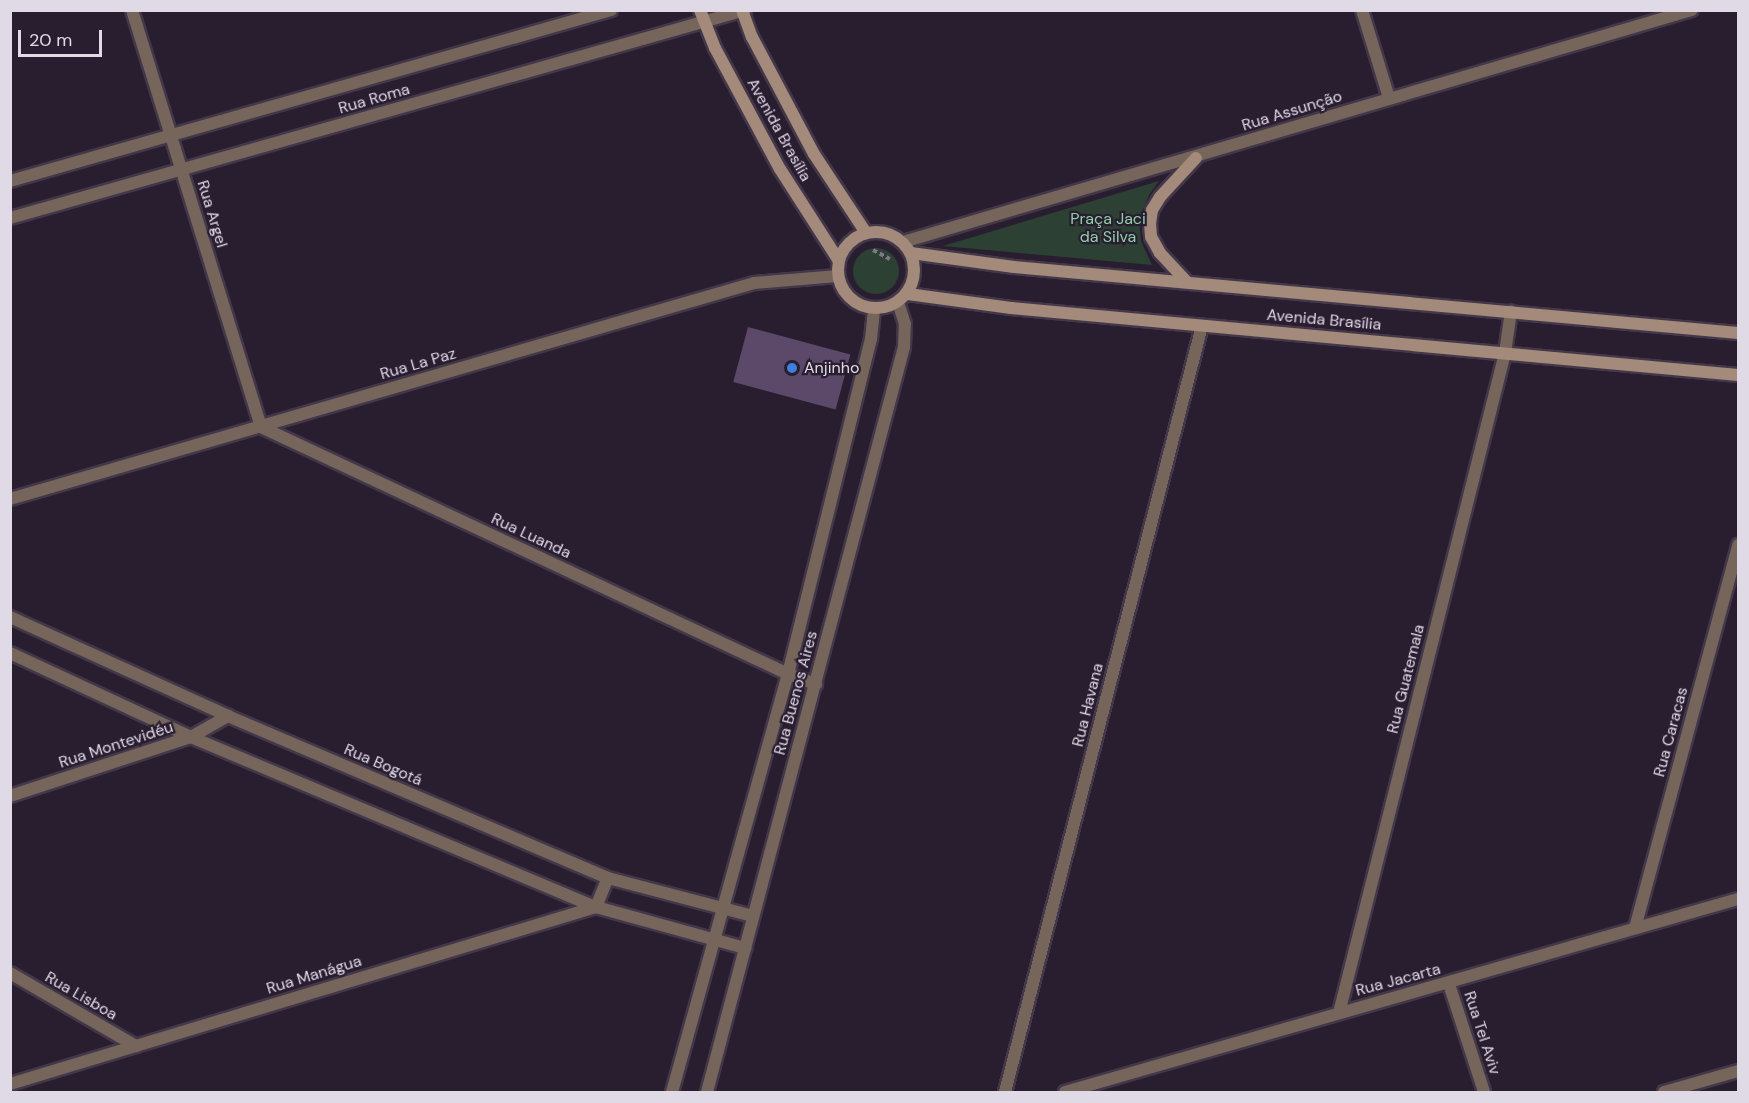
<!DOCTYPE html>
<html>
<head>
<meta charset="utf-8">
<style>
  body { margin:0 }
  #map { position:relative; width:1749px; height:1103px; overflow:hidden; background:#291d30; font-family:"DM Sans",sans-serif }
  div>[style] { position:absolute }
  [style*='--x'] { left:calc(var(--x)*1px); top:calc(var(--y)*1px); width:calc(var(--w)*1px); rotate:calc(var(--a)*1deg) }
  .green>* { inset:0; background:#2c4134 }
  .round { border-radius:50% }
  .building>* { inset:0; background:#5c4869; transform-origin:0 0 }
  .path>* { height:4px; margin-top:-2px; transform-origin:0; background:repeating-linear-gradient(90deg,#817788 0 4.5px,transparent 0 7.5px) }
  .roads { filter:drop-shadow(2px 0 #433749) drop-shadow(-2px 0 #433749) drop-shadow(0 2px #433749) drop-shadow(0 -2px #433749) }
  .street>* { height:12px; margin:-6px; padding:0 6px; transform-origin:6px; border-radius:6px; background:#75655b }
  .secondary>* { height:12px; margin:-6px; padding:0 6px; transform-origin:6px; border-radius:6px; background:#a48a7a }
  .secondary>.ring { margin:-6px; padding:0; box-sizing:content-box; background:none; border:12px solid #a48a7a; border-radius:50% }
  .dots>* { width:16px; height:16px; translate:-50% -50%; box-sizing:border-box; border:3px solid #291d30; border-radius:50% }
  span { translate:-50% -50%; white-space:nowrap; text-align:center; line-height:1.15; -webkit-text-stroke:4.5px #291d30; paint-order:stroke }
  .street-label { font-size:16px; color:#e0d9e6 }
  .park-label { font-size:16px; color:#90d1a9 }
  .poi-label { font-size:16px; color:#e0d9e6 }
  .left { translate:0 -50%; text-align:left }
  .frame { position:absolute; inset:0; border:12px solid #e0d9e6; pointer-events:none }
  .scale { position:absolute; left:18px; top:30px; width:84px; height:27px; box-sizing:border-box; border:3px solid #e0d9e6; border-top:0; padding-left:8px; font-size:18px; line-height:21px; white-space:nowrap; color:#e0d9e6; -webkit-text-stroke:4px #291d30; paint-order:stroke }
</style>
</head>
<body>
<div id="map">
  <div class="green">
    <div style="clip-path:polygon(1159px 181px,1149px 195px,1139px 219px,1141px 241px,1152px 265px,943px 246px)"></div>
    <div class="round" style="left:853px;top:248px;width:46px;height:46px"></div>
  </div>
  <div class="building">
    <div style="left:748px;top:327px;width:106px;height:57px;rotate:15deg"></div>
  </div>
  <div class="path">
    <div style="--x:873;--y:250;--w:19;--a:28"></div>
  </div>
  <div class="roads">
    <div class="street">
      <div style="--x:132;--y:10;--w:436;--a:72.8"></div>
      <div style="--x:261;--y:427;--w:582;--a:25.11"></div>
      <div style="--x:788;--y:674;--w:30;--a:20"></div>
      <div style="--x:1362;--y:10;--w:92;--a:72.9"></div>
      <div style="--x:10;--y:181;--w:625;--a:-15.88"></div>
      <div style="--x:10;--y:218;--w:764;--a:-15.8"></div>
      <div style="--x:903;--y:242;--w:822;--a:-16.39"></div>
      <div style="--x:10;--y:499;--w:775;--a:-16.19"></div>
      <div style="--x:754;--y:283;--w:84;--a:-4.8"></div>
      <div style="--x:10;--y:617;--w:239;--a:24.4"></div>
      <div style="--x:228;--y:716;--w:413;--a:23.1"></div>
      <div style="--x:608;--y:878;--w:150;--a:14.7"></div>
      <div style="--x:10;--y:653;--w:200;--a:24.9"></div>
      <div style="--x:191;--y:737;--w:439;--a:22.8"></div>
      <div style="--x:596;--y:907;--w:155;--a:15.4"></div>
      <div style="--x:10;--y:796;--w:190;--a:-18.1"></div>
      <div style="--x:191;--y:737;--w:43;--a:-29.6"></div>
      <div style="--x:1635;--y:928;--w:397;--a:-74.9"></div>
      <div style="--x:10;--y:973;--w:146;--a:30.1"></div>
      <div style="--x:1449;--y:984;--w:114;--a:72"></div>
      <div style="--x:1339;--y:1013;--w:681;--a:-75.88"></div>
      <div style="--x:1505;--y:353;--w:42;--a:-81.9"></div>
      <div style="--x:10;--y:1084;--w:612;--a:-16.81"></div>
      <div style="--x:596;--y:907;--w:31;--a:-68"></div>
      <div style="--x:672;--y:1092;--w:434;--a:-74.5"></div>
      <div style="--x:788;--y:674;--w:345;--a:-76.1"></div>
      <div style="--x:871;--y:339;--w:30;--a:-84"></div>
      <div style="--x:707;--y:1092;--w:771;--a:-75.19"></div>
      <div style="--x:904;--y:347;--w:23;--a:-88"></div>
      <div style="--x:905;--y:324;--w:23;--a:-108"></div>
      <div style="--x:1005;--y:1092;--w:791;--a:-75.58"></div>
      <div style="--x:1065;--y:1092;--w:700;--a:-16"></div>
      <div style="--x:1664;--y:1092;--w:77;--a:-15.8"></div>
    </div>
    <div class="secondary">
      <div style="--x:700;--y:10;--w:41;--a:68.5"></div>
      <div style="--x:715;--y:48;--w:137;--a:61.8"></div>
      <div style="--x:780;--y:169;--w:109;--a:57.3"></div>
      <div style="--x:742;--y:10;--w:29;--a:70"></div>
      <div style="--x:752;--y:37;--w:132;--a:62.1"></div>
      <div style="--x:814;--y:154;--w:95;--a:56.6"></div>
      <div class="ring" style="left:838px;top:232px;width:64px;height:64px"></div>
      <div style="--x:911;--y:253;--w:104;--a:7.7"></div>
      <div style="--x:1014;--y:267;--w:727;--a:5.21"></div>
      <div style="--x:1187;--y:282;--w:40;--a:-133"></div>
      <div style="--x:1160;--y:253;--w:18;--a:-119"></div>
      <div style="--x:1151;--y:237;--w:13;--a:-94"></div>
      <div style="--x:1150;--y:224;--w:14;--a:-82"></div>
      <div style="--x:1152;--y:210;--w:15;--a:-58"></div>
      <div style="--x:1160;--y:197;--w:53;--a:-47.3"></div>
      <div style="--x:908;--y:294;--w:104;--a:7.7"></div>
      <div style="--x:1011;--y:308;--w:730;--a:5.27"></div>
    </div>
  </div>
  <div class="dots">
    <div style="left:792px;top:368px;background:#3f7fe0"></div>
  </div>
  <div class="street-label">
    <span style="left:374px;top:99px;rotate:-16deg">Rua Roma</span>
    <span style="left:1292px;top:111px;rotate:-17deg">Rua Assunção</span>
    <span style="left:779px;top:130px;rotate:61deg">Avenida Brasília</span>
    <span style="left:212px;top:214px;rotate:73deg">Rua Argel</span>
    <span style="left:1324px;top:320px;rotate:5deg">Avenida Brasília</span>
    <span style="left:418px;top:364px;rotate:-16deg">Rua La Paz</span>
    <span style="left:531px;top:536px;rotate:25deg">Rua Luanda</span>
    <span style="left:1406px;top:679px;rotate:-76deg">Rua Guatemala</span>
    <span style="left:796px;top:693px;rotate:-75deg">Rua Buenos Aires</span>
    <span style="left:1088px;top:705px;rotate:-76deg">Rua Havana</span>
    <span style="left:1671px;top:732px;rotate:-75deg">Rua Caracas</span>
    <span style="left:116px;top:745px;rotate:-18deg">Rua Montevidéu</span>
    <span style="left:383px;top:765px;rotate:23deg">Rua Bogotá</span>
    <span style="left:314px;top:975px;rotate:-17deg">Rua Manágua</span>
    <span style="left:1398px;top:980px;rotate:-15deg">Rua Jacarta</span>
    <span style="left:81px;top:996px;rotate:30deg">Rua Lisboa</span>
    <span style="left:1482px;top:1033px;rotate:72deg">Rua Tel Aviv</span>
  </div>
  <div class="park-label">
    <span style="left:1108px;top:228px">Praça Jaci<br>da Silva</span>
  </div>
  <div class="poi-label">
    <span class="left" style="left:804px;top:368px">Anjinho</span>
  </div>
  <div class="frame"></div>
  <div class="scale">20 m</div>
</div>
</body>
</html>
